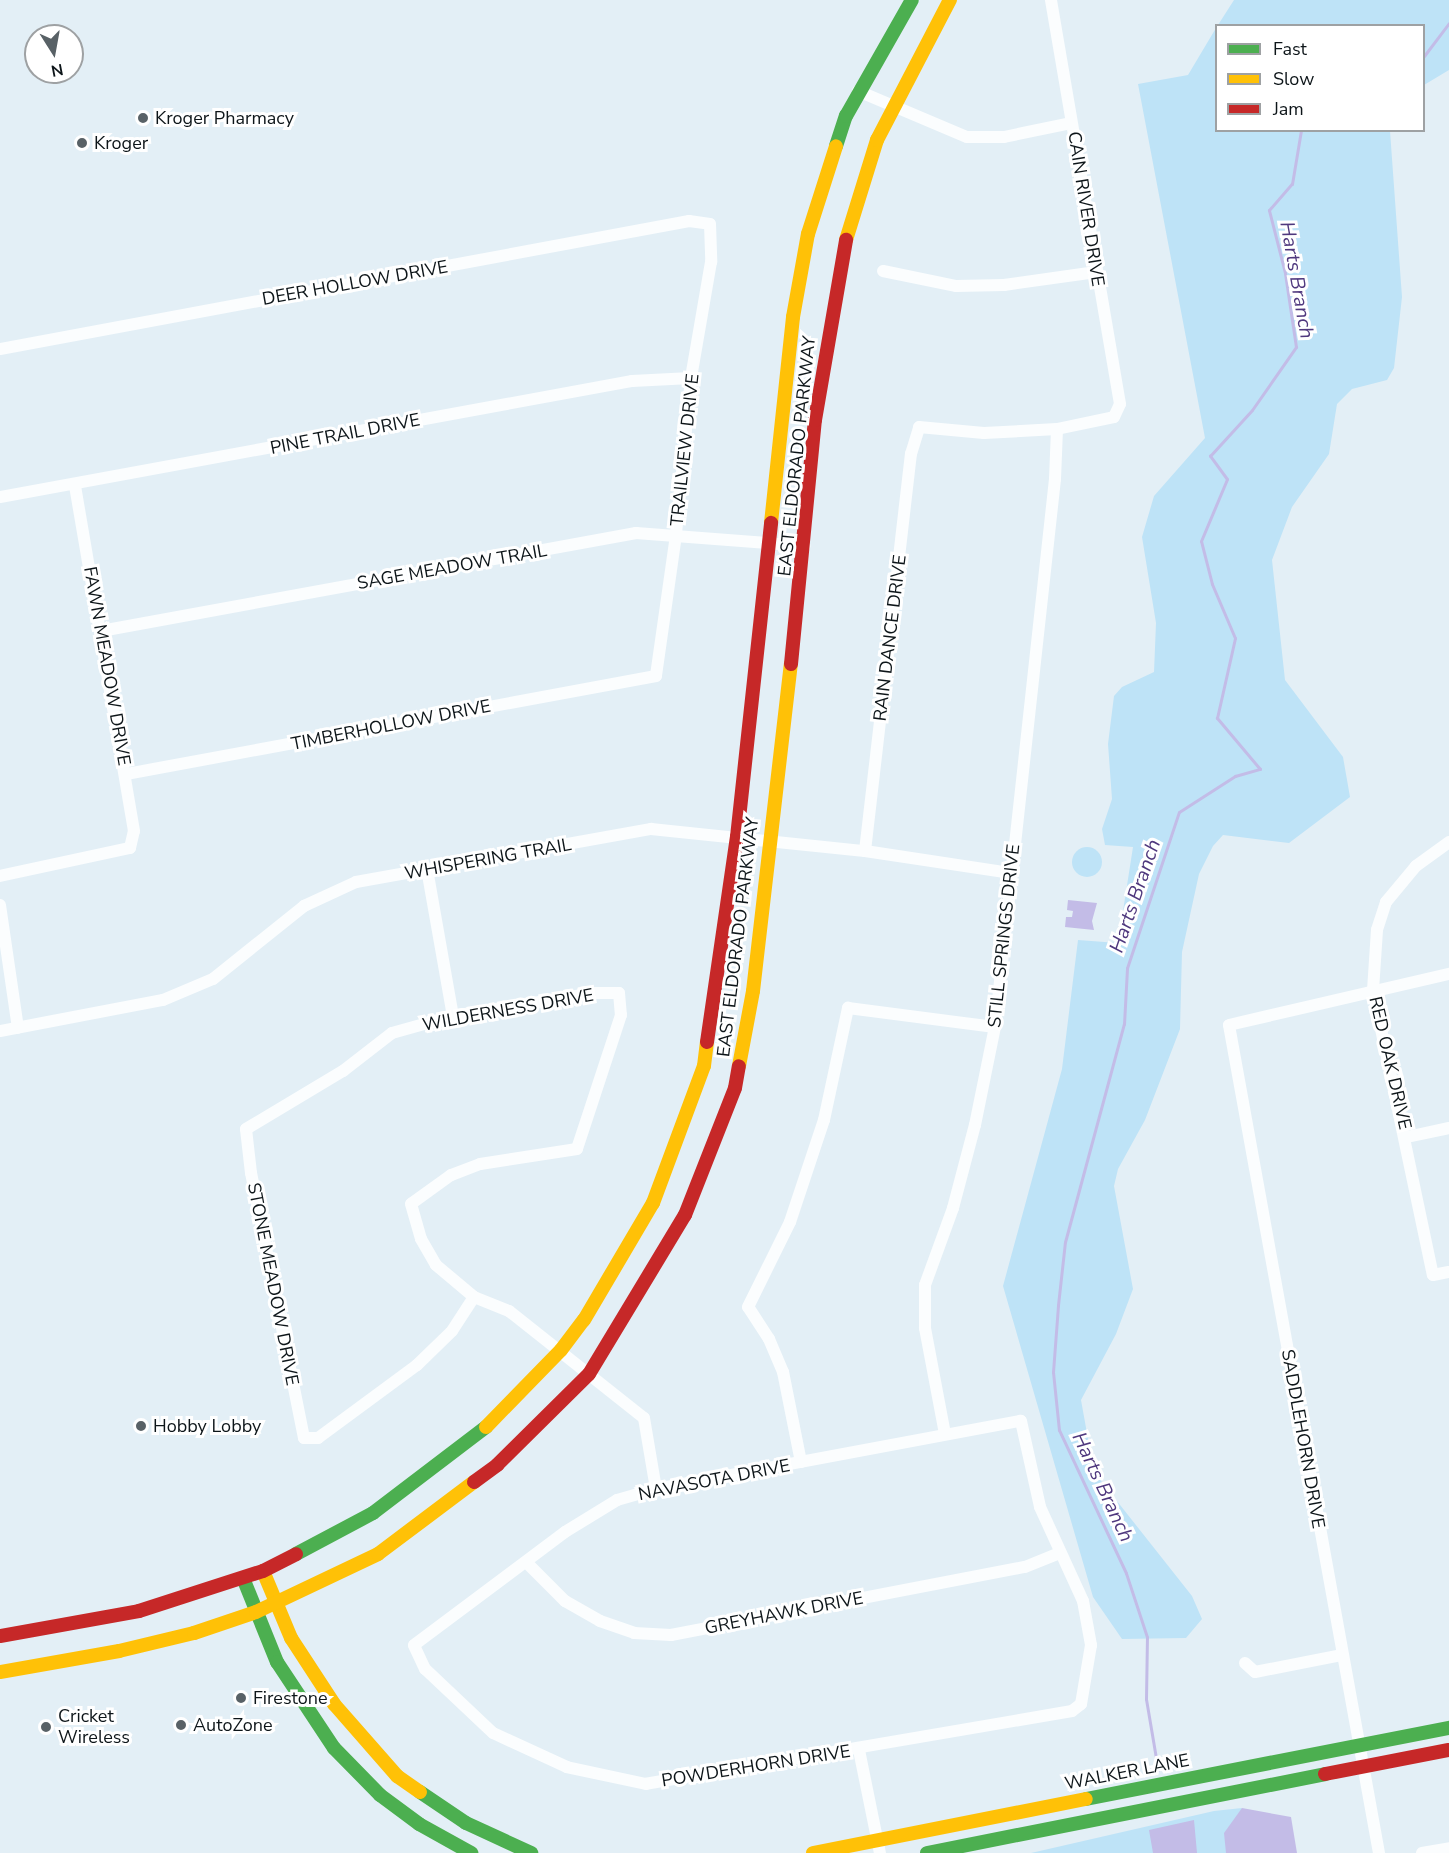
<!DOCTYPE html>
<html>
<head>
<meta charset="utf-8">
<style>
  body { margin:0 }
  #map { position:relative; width:1449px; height:1853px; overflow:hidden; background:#e3eff6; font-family:"Nunito Sans",sans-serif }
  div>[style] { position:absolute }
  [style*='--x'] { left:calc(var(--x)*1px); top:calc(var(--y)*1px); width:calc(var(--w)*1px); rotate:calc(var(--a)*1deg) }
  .green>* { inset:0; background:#bee3f7 }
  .round { border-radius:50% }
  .water>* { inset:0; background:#c3bce7 }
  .stream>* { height:3px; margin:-1.5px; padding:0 1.5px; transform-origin:1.5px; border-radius:1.5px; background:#c3bce7 }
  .street>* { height:12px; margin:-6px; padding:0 6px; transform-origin:6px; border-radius:6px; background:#fbfdfe }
  .fast>* { height:14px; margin:-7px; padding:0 7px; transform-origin:7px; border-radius:7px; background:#4caf50 }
  .slow>* { height:14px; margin:-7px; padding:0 7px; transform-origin:7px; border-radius:7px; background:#ffc107 }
  .jam>* { height:14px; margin:-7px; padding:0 7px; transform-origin:7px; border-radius:7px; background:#c62828 }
  .dots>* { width:16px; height:16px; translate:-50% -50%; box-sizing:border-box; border:3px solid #fff; border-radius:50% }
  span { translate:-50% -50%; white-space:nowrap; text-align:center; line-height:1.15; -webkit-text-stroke:6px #fff; paint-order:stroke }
  .poi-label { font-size:18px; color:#0d1519 }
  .left { translate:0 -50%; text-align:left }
  .street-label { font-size:18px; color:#0d1519 }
  .water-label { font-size:20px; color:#4f387e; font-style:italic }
  .legend { position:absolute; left:1215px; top:24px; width:210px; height:108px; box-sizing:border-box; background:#fff; border:2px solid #9ea1a3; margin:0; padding:8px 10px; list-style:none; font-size:18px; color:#0d1519 }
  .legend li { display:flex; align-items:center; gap:12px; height:30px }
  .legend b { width:30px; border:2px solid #9ea1a3 }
  .north { position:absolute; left:24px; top:24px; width:60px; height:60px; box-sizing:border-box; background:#fff; border:2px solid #9ea1a3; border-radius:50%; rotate:169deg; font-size:16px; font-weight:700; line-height:24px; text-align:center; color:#0d1519 }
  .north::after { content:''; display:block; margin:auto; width:21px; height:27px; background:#586166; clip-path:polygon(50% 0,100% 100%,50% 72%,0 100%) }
</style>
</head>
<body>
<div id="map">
  <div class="green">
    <div style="clip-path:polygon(1234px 0,1449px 0,1449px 70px,1424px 85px,1424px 26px,1218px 25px)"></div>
    <div style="clip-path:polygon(1216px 28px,1216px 130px,1390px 131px,1402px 297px,1394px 368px,1387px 380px,1352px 389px,1337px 404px,1329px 454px,1292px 507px,1272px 560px,1285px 680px,1343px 757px,1350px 797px,1289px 843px,1223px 835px,1213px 846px,1199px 874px,1182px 952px,1180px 1029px,1145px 1120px,1118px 1169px,1114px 1186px,1133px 1289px,1116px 1334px,1081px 1400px,1094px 1472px,1192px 1596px,1202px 1619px,1186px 1638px,1122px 1639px,1093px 1597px,1003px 1286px,1062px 1069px,1078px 940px,1118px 943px,1133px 847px,1105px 845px,1102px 829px,1112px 799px,1108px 744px,1114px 696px,1122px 687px,1154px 672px,1156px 623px,1142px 537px,1154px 496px,1205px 438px,1138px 84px,1188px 75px)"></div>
    <div class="round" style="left:1072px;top:847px;width:30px;height:30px"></div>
    <div style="clip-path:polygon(1242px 1808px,1229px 1853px,1031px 1853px,1214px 1811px)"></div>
  </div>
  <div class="water">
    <div style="clip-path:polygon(1068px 900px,1097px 903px,1092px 921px,1094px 930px,1065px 927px,1066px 917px,1072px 917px,1073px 911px,1067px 910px)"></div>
    <div style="clip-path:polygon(1242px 1808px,1291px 1817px,1297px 1853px,1226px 1853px,1224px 1833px)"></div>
    <div style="clip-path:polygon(1194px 1820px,1197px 1853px,1153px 1853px,1149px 1830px)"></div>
  </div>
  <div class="stream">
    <div style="--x:1424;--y:56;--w:41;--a:-52.9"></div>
    <div style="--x:1158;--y:1770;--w:72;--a:-99.6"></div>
    <div style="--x:1146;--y:1699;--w:62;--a:-89.1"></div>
    <div style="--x:1147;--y:1637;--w:67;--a:-108.2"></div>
    <div style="--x:1126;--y:1573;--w:158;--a:-115.1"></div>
    <div style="--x:1059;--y:1430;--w:58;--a:-95.9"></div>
    <div style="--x:1053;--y:1372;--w:67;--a:-85.7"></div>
    <div style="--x:1058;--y:1305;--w:63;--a:-83.7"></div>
    <div style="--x:1065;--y:1242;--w:226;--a:-74.9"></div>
    <div style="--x:1124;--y:1024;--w:56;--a:-86.9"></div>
    <div style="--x:1127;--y:968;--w:164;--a:-71.6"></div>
    <div style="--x:1179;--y:812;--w:67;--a:-32.7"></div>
    <div style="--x:1235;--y:776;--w:26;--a:-16"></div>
    <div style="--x:1260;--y:769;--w:67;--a:-130.1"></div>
    <div style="--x:1217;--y:718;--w:82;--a:-77.3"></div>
    <div style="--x:1235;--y:638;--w:59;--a:-113.1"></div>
    <div style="--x:1212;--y:584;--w:44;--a:-104.3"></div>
    <div style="--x:1201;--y:541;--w:67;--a:-67.2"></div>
    <div style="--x:1227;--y:479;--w:29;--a:-126"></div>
    <div style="--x:1210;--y:456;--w:62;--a:-47.6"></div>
    <div style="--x:1252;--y:410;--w:77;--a:-55.1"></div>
    <div style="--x:1296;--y:347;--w:75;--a:-98.5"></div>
    <div style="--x:1285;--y:273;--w:65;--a:-104.3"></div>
    <div style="--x:1269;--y:210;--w:35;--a:-49"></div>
    <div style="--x:1292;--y:184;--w:55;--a:-80.5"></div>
  </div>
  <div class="street">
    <div style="--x:858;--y:91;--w:118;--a:22.9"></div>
    <div style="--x:967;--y:137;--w:37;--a:0"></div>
    <div style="--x:1004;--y:137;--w:68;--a:-11.8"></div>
    <div style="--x:883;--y:271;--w:75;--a:11.6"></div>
    <div style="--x:956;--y:286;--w:48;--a:-1.2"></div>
    <div style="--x:1004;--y:285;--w:93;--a:-8"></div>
    <div style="--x:0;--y:349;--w:701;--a:-10.52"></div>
    <div style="--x:689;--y:221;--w:21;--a:8"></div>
    <div style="--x:710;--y:224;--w:38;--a:88"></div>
    <div style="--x:711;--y:262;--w:118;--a:99.8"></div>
    <div style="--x:691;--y:378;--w:158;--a:95.5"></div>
    <div style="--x:676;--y:535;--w:142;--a:98.1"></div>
    <div style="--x:656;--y:676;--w:539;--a:169.52"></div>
    <div style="--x:0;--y:497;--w:643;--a:-10.4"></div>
    <div style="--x:632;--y:381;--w:59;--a:-2.9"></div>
    <div style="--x:101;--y:631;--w:544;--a:-10.38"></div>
    <div style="--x:636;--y:533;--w:169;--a:4.4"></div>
    <div style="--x:1449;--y:842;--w:41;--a:144"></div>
    <div style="--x:1416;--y:866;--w:47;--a:129.8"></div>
    <div style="--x:1386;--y:902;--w:29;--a:108"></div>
    <div style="--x:1377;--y:930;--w:61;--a:93.8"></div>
    <div style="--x:1373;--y:991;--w:290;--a:78.1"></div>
    <div style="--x:1433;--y:1275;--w:16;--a:-11"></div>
    <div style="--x:865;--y:851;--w:400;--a:-83.4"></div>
    <div style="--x:911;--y:454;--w:28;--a:-73"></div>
    <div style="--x:919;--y:427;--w:65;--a:5.3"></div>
    <div style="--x:984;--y:433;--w:73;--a:-3.1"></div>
    <div style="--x:1057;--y:429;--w:58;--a:-11.9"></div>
    <div style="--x:1114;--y:417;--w:14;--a:-65"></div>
    <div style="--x:1120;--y:404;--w:410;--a:-99.7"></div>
    <div style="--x:427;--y:869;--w:149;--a:80"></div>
    <div style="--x:0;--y:876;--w:133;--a:-12.2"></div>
    <div style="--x:130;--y:848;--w:17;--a:-77"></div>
    <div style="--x:134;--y:831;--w:351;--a:-99.7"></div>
    <div style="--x:0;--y:905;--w:124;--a:81.7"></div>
    <div style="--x:0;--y:1031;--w:166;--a:-10.8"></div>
    <div style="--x:163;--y:1000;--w:54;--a:-22.8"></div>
    <div style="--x:213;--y:979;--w:117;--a:-38.7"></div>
    <div style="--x:304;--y:906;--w:57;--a:-24.8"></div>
    <div style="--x:356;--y:882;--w:300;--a:-10.2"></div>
    <div style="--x:651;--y:829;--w:215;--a:5.9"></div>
    <div style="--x:865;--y:851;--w:148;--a:8.6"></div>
    <div style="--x:1407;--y:1137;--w:43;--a:-12.1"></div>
    <div style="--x:474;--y:1297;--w:40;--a:122.9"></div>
    <div style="--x:452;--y:1331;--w:49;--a:135.8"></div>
    <div style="--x:417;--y:1365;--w:123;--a:143.6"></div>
    <div style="--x:318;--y:1438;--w:14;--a:180"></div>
    <div style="--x:304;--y:1438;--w:270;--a:-101.3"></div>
    <div style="--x:251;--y:1173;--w:44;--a:-96.5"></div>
    <div style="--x:246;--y:1129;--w:113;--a:-30.9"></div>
    <div style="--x:343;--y:1071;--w:62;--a:-37.8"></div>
    <div style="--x:392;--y:1033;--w:63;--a:-15.6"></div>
    <div style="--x:453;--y:1016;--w:143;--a:-9.3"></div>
    <div style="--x:594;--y:993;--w:25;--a:0"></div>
    <div style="--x:619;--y:993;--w:22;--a:85"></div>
    <div style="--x:621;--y:1015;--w:141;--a:108.2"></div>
    <div style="--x:577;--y:1149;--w:98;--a:171.2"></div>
    <div style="--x:480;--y:1164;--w:31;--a:159"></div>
    <div style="--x:451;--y:1175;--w:49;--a:144.1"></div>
    <div style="--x:411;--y:1204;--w:36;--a:74"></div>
    <div style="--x:421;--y:1239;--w:30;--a:60"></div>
    <div style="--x:436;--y:1265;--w:50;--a:40.1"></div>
    <div style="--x:474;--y:1297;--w:38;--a:22"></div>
    <div style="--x:509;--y:1311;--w:172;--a:38.4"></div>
    <div style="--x:644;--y:1418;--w:72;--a:80.4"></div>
    <div style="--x:1021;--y:1421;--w:88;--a:77.5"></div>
    <div style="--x:1040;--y:1507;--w:103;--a:65.4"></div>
    <div style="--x:1083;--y:1601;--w:45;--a:79.7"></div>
    <div style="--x:1091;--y:1645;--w:60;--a:99.6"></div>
    <div style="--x:1081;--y:1704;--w:11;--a:142"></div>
    <div style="--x:1072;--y:1711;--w:432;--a:170.3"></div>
    <div style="--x:646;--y:1784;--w:81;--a:-167.9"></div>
    <div style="--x:567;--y:1767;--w:81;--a:-155.3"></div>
    <div style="--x:493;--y:1733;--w:93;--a:-136.7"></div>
    <div style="--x:425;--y:1669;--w:26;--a:-115"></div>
    <div style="--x:414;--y:1645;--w:189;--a:-36.8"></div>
    <div style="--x:565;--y:1532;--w:61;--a:-31.6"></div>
    <div style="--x:617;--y:1500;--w:41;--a:-15.8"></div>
    <div style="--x:656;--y:1489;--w:371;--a:-10.6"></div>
    <div style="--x:945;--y:1434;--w:108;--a:-100.7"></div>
    <div style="--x:925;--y:1328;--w:43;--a:-90"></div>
    <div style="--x:925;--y:1285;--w:82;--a:-70"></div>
    <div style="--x:953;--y:1208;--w:86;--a:-75.2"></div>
    <div style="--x:975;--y:1125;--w:100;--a:-78.5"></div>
    <div style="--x:995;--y:1027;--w:551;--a:-83.75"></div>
    <div style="--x:1055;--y:479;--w:50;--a:-87.7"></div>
    <div style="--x:801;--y:1462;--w:92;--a:-101.3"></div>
    <div style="--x:783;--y:1372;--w:36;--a:-113"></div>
    <div style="--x:769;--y:1339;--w:38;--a:-123"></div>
    <div style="--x:748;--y:1307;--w:95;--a:-63.7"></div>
    <div style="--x:790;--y:1222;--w:108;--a:-71.6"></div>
    <div style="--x:824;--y:1120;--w:115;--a:-77.9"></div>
    <div style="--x:848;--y:1008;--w:148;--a:7.4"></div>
    <div style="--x:527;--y:1563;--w:54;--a:45"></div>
    <div style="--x:565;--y:1601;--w:40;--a:29.7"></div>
    <div style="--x:600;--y:1621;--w:36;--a:19"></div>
    <div style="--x:634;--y:1633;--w:37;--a:3"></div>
    <div style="--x:671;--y:1635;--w:360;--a:-10.9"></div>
    <div style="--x:1025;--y:1567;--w:37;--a:-22"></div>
    <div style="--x:1245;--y:1663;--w:13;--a:42"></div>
    <div style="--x:1255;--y:1672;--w:89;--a:-11.1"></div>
    <div style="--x:859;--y:1750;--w:105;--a:78.5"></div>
    <div style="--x:1379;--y:1853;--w:841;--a:-100.27"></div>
    <div style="--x:1229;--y:1025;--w:226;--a:-13.1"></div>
    <div style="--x:1422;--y:1853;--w:27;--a:-10"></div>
  </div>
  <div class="fast">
    <div style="--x:836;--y:146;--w:32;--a:-72"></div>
    <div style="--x:846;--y:116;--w:133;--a:-60.4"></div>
    <div style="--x:296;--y:1554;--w:87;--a:-28"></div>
    <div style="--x:373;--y:1513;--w:142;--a:-37.3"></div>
    <div style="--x:243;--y:1578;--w:91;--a:68"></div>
    <div style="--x:277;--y:1662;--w:103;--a:56.5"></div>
    <div style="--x:334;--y:1748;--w:66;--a:45.6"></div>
    <div style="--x:380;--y:1795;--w:49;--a:36.6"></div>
    <div style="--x:419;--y:1824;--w:60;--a:29.1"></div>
    <div style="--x:420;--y:1792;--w:55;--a:34"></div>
    <div style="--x:466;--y:1823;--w:72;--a:24.8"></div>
    <div style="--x:1086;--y:1799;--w:370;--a:-11.1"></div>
    <div style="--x:927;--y:1853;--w:406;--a:-11.2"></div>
  </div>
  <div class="slow">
    <div style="--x:846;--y:240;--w:105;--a:-72.8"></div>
    <div style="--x:877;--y:140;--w:158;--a:-62.5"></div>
    <div style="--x:771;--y:523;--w:207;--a:-83.9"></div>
    <div style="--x:793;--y:317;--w:84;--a:-79.8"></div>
    <div style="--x:808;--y:234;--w:92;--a:-72.3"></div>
    <div style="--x:739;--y:1066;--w:76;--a:-79.4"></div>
    <div style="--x:753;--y:991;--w:329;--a:-83.4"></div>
    <div style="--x:486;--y:1427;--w:107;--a:-45.8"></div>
    <div style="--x:561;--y:1350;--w:38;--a:-53"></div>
    <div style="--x:584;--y:1320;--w:136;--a:-59.5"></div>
    <div style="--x:653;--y:1203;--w:146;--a:-69.6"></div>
    <div style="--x:704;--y:1066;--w:24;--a:-83"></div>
    <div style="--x:263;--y:1571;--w:73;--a:67.3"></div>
    <div style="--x:291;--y:1638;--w:79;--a:56.9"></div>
    <div style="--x:334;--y:1704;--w:96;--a:48.8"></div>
    <div style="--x:397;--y:1776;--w:28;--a:35"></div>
    <div style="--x:0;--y:1672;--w:121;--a:-10"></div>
    <div style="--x:119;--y:1651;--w:77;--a:-13.5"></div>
    <div style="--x:194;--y:1633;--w:65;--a:-18.7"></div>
    <div style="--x:256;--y:1612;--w:135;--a:-25.4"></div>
    <div style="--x:378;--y:1554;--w:120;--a:-36.9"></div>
    <div style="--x:813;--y:1853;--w:278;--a:-11.2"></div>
  </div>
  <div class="jam">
    <div style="--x:791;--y:664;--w:245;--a:-84.4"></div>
    <div style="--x:815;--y:420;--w:183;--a:-80.2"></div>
    <div style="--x:707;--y:1042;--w:207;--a:-81.7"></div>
    <div style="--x:737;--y:837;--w:316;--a:-83.8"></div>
    <div style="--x:474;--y:1482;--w:29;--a:-36"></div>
    <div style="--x:497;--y:1465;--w:129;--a:-44.7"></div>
    <div style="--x:589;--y:1374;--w:186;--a:-58.9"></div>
    <div style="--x:685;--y:1215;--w:136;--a:-68.5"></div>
    <div style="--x:735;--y:1088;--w:22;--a:-80"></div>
    <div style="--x:0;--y:1636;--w:141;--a:-10.2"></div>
    <div style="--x:139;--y:1611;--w:130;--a:-17.9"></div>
    <div style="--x:263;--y:1571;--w:37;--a:-27"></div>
    <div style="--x:1325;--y:1774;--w:126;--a:-11"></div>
  </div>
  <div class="dots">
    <div style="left:143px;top:118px;background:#586166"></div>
    <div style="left:82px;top:143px;background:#586166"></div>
    <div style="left:141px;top:1426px;background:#586166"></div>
    <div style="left:241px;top:1698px;background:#586166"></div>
    <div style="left:181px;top:1725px;background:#586166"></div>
    <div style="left:46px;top:1727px;background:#586166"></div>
  </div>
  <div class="poi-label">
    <span class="left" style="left:155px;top:118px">Kroger Pharmacy</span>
    <span class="left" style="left:94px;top:143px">Kroger</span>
    <span class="left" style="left:153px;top:1426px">Hobby Lobby</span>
    <span class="left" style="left:253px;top:1698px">Firestone</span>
    <span class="left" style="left:58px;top:1727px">Cricket<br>Wireless</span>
    <span class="left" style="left:193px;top:1725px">AutoZone</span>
  </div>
  <div class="street-label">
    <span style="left:1086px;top:209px;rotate:81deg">CAIN RIVER DRIVE</span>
    <span style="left:355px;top:283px;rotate:-10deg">DEER HOLLOW DRIVE</span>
    <span style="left:345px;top:434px;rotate:-11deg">PINE TRAIL DRIVE</span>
    <span style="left:685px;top:450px;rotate:-84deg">TRAILVIEW DRIVE</span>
    <span style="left:797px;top:456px;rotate:-84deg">EAST ELDORADO PARKWAY</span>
    <span style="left:452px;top:567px;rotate:-10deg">SAGE MEADOW TRAIL</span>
    <span style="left:890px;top:638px;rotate:-83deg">RAIN DANCE DRIVE</span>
    <span style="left:107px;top:666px;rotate:80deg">FAWN MEADOW DRIVE</span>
    <span style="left:391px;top:725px;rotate:-11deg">TIMBERHOLLOW DRIVE</span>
    <span style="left:488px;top:859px;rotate:-10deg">WHISPERING TRAIL</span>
    <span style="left:1004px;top:936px;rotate:-84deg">STILL SPRINGS DRIVE</span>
    <span style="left:738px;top:937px;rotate:-83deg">EAST ELDORADO PARKWAY</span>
    <span style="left:508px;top:1010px;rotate:-10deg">WILDERNESS DRIVE</span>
    <span style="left:1390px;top:1063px;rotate:77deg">RED OAK DRIVE</span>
    <span style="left:273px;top:1284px;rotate:79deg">STONE MEADOW DRIVE</span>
    <span style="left:1303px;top:1439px;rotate:80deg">SADDLEHORN DRIVE</span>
    <span style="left:714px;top:1480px;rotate:-11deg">NAVASOTA DRIVE</span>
    <span style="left:784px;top:1613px;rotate:-11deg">GREYHAWK DRIVE</span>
    <span style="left:756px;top:1766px;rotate:-9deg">POWDERHORN DRIVE</span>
    <span style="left:1127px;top:1772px;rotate:-11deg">WALKER LANE</span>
  </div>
  <div class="water-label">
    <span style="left:1297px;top:280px;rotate:80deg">Harts Branch</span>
    <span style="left:1135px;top:896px;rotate:-71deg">Harts Branch</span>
    <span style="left:1103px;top:1487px;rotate:65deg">Harts Branch</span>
  </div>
  <ul class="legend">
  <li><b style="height:8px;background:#4caf50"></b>Fast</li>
  <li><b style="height:8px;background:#ffc107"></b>Slow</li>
  <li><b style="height:8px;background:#c62828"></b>Jam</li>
  </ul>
  <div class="north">N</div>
</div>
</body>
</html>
